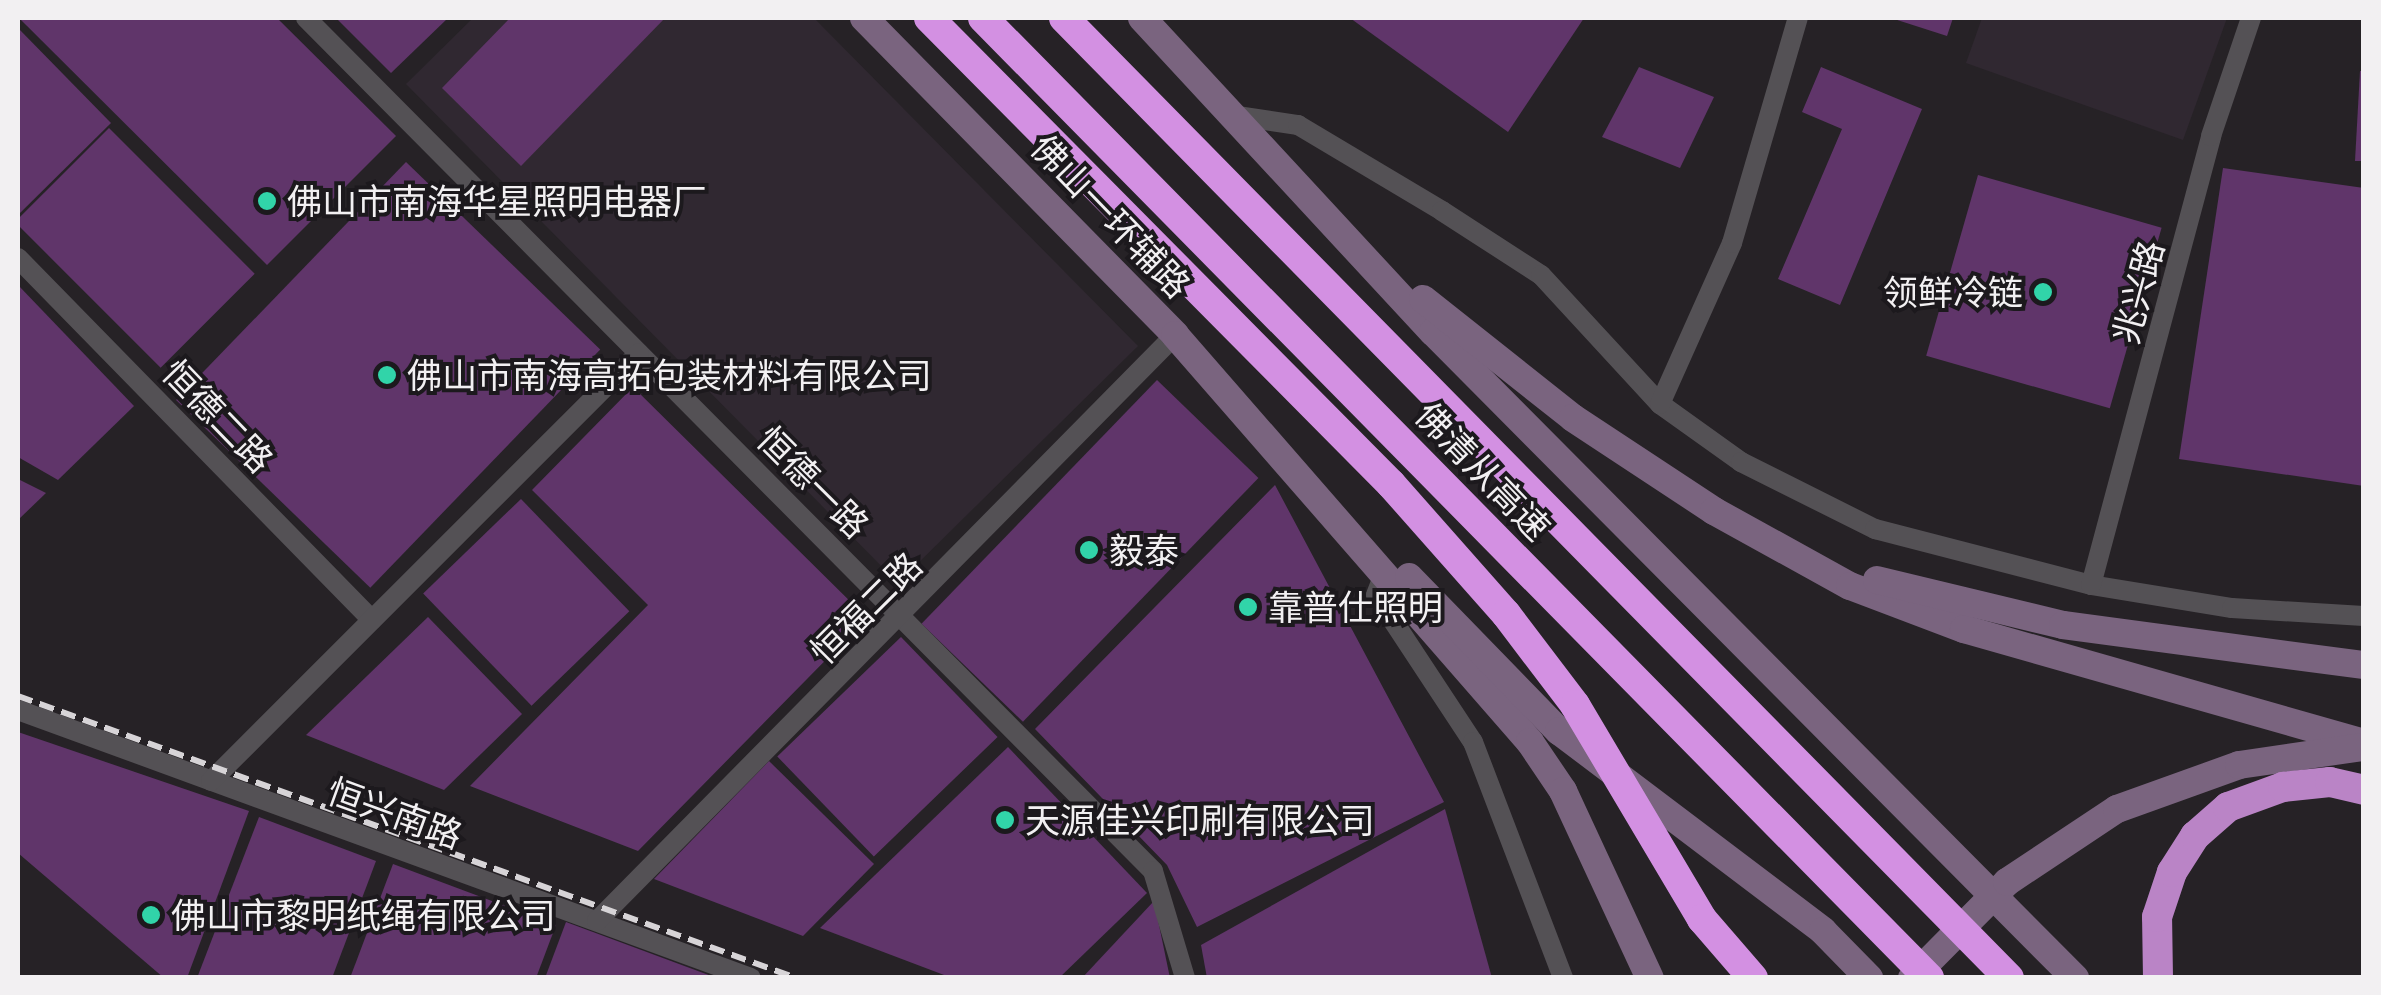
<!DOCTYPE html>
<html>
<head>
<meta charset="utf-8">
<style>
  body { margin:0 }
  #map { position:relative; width:2381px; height:995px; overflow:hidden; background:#262226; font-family:"Open Sans","Noto Sans SC",sans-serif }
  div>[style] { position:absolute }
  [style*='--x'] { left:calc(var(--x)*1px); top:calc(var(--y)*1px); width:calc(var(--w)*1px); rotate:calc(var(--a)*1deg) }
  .built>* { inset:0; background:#302831 }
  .building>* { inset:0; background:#60356a; transform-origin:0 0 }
  .minor>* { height:20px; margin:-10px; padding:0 10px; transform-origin:10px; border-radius:10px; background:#545155 }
  .secondary>* { height:28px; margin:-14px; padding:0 14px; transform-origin:14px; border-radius:14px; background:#7a647f }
  .trunk>* { height:30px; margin:-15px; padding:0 15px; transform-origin:15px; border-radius:15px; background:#ba84c6 }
  .motorway>* { height:30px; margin:-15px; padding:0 15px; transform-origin:15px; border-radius:15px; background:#d390e2 }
  .rail>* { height:6px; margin-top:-3px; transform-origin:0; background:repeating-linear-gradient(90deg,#d7d4d7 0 15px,transparent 0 23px) }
  .dots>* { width:28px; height:28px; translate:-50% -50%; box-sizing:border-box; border:5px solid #1c191d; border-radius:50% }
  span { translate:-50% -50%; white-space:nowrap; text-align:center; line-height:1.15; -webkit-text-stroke:8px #1c191d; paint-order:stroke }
  .poi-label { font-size:35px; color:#f2f0f2 }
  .left { translate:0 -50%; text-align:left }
  .right { translate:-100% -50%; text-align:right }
  .street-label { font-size:35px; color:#f2f0f2 }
  .frame { position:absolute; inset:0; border:20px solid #f2f0f2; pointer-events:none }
</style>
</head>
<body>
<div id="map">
  <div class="built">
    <div style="clip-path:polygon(473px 18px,814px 18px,1138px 346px,898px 583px,406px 84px)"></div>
    <div style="clip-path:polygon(1982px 18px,2227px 18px,2183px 140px,1966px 63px)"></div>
  </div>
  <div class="building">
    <div style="clip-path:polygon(19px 18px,277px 18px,396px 136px,267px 265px)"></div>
    <div style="clip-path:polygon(336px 18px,448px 18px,391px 73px)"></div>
    <div style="clip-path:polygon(510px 18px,665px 18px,521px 166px,442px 88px)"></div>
    <div style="clip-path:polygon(1350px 18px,1584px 18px,1508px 132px)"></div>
    <div style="clip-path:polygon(1891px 18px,1953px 18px,1947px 36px)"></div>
    <div style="clip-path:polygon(18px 28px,111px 123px,18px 215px)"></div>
    <div style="clip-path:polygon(1639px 67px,1714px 97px,1680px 168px,1602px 137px)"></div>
    <div style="clip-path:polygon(1821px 67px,1922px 109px,1840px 305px,1778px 279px,1842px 129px,1802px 112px)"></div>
    <div style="clip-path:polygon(2360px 71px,2364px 71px,2364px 161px,2355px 161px)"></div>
    <div style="left:109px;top:128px;width:206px;height:133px;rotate:45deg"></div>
    <div style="left:406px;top:162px;width:270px;height:331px;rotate:44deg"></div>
    <div style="clip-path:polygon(2223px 168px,2364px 188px,2364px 486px,2179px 459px)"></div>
    <div style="left:1978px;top:175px;width:191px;height:188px;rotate:16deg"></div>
    <div style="clip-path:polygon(18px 285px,134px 406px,58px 480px,18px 457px)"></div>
    <div style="left:1157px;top:380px;width:141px;height:339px;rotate:44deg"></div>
    <div style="clip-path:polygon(633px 387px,867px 618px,638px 851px,470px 786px,648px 605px,532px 490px)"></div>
    <div style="clip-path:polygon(18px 479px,46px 493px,18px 520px)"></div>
    <div style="clip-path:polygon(1275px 485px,1444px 802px,1197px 927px,1167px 865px,1035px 729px)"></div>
    <div style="left:521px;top:499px;width:156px;height:136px;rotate:46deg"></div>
    <div style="clip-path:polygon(428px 617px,522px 714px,444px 790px,306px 735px)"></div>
    <div style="left:901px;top:637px;width:139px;height:172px;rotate:46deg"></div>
    <div style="clip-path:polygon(18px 732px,249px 811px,187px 978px,164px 978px,18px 853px)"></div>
    <div style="clip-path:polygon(1008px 747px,1147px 893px,1059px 978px,952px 978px,820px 928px)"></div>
    <div style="clip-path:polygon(769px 761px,874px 864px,803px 936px,654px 879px)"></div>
    <div style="clip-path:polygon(1445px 809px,1492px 978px,1207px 978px,1201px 945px)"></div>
    <div style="clip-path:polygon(259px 817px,376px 861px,332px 978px,197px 978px)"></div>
    <div style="clip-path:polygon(393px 864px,556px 925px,536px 978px,350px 978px)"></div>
    <div style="clip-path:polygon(1154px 901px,1170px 978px,1082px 978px)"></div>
    <div style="clip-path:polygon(566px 922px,714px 977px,714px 978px,545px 978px)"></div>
  </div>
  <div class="minor">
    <div style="--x:306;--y:18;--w:1202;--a:45.2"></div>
    <div style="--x:1153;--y:871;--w:112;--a:73.3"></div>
    <div style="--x:1237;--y:116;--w:62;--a:8.4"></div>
    <div style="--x:1298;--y:125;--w:168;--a:30.8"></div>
    <div style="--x:1442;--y:211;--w:118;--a:32.9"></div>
    <div style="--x:1541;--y:275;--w:176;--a:47.3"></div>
    <div style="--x:1660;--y:404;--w:100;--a:35.6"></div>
    <div style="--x:1741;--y:462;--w:150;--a:26.6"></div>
    <div style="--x:1875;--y:529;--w:223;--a:14.5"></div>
    <div style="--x:2091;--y:585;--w:143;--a:9.3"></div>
    <div style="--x:2232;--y:608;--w:132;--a:3.5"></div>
    <div style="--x:18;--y:258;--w:506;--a:45.64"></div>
    <div style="--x:1660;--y:404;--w:176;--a:-65.9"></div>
    <div style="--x:1732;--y:243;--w:234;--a:-73.7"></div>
    <div style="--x:1384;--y:574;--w:22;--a:111"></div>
    <div style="--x:1376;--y:595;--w:176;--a:56.6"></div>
    <div style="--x:1473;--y:742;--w:253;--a:69.1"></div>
    <div style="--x:2091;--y:585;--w:465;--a:-75"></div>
    <div style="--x:2211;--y:136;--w:125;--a:-71.3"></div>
    <div style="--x:18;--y:710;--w:780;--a:20.08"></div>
    <div style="--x:211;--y:781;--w:605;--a:-45"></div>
    <div style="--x:597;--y:921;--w:823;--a:-45.39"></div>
  </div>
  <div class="secondary">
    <div style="--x:864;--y:18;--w:444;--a:45.5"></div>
    <div style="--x:1175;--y:335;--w:540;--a:48.9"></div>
    <div style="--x:1530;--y:742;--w:59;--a:56"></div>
    <div style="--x:1563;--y:791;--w:206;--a:65.1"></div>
    <div style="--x:1142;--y:18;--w:428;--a:47.2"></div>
    <div style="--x:1433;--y:332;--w:911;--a:45.18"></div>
    <div style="--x:1423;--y:299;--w:191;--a:38.4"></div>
    <div style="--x:1573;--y:418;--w:169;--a:33.4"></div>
    <div style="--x:1714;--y:511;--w:155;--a:28.9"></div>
    <div style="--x:1850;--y:586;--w:122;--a:20.7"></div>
    <div style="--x:1964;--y:629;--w:416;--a:15.9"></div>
    <div style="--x:1409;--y:577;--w:215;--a:45.8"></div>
    <div style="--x:1559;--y:731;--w:331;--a:37.1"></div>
    <div style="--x:1823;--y:931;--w:66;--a:45.6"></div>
    <div style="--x:1877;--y:580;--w:191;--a:13.6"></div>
    <div style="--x:2063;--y:625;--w:304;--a:7.6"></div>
    <div style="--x:1912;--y:978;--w:135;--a:-45.3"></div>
    <div style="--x:2007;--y:882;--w:132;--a:-33.6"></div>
    <div style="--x:2117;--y:809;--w:130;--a:-19.8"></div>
    <div style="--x:2239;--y:765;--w:124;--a:-8.3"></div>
  </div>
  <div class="trunk">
    <div style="--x:2158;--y:978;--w:61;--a:-90.9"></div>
    <div style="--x:2157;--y:917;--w:47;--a:-71.6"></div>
    <div style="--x:2172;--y:872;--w:43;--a:-57.4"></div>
    <div style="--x:2195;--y:836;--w:44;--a:-41.3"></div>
    <div style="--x:2228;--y:807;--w:59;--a:-20"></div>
    <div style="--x:2283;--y:787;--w:47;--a:-6.1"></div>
    <div style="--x:2330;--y:782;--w:35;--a:13"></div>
  </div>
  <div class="motorway">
    <div style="--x:929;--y:18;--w:656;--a:45.25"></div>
    <div style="--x:1391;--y:484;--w:174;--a:48.5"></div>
    <div style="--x:1506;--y:614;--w:114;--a:52.8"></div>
    <div style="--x:1575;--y:705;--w:249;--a:59.3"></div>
    <div style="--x:1702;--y:919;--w:78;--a:49.2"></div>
    <div style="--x:983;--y:18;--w:1348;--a:45.42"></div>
    <div style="--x:1064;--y:18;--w:1347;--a:45.45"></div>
  </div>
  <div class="rail">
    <div style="--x:18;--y:696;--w:828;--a:19.92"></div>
  </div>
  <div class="dots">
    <div style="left:267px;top:201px;background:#31d4a9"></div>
    <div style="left:2043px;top:292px;background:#31d4a9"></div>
    <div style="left:387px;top:375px;background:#31d4a9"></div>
    <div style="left:1089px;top:550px;background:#31d4a9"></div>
    <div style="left:1248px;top:607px;background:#31d4a9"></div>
    <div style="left:1005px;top:820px;background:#31d4a9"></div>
    <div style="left:151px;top:915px;background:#31d4a9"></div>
  </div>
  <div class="poi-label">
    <span class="left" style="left:287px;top:201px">佛山市南海华星照明电器厂</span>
    <span class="right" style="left:2023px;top:292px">领鲜冷链</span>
    <span class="left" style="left:407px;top:375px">佛山市南海高拓包装材料有限公司</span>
    <span class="left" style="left:1109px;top:550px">毅泰</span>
    <span class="left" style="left:1268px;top:607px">靠普仕照明</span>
    <span class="left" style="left:1025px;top:820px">天源佳兴印刷有限公司</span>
    <span class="left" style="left:171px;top:915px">佛山市黎明纸绳有限公司</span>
  </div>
  <div class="street-label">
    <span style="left:1111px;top:216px;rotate:46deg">佛山一环辅路</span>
    <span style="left:2138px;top:292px;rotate:-75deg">兆兴路</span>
    <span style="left:218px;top:416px;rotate:46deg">恒德二路</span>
    <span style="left:1483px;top:471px;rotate:46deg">佛清从高速</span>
    <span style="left:813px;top:482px;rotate:45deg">恒德一路</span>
    <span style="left:866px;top:608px;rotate:-45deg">恒福二路</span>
    <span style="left:395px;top:813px;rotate:20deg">恒兴南路</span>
  </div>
  <div class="frame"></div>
</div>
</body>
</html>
